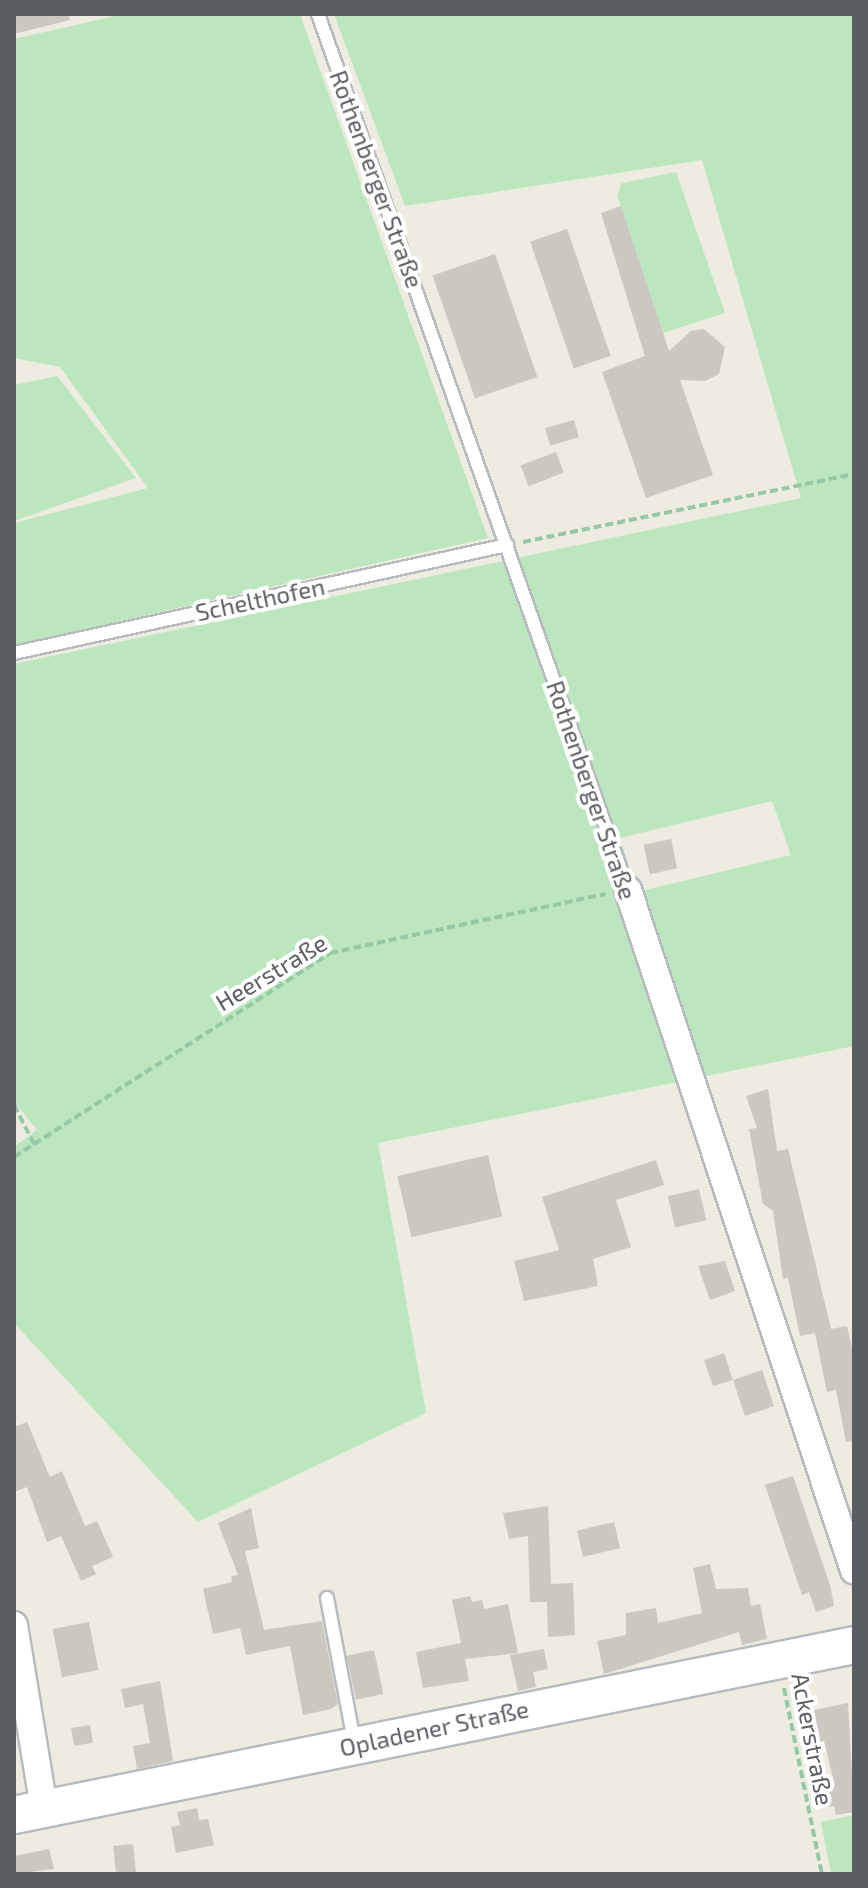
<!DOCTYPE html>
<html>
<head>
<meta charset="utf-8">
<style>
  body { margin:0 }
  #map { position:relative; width:868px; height:1888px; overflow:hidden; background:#eeebe1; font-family:"Exo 2",sans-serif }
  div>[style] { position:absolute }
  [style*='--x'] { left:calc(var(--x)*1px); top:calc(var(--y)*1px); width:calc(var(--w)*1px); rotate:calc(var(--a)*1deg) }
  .green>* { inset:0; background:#bce7be }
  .building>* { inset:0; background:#cbc8c1; transform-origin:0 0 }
  .path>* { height:4px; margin-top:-2px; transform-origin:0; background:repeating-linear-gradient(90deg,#95c8a5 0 8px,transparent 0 12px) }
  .roads { filter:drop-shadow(2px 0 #b7babf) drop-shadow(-2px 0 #b7babf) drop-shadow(0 2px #b7babf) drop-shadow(0 -2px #b7babf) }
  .service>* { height:12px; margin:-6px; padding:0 6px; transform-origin:6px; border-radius:6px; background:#fff }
  .minor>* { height:26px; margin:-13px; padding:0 13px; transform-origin:13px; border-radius:13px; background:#fff }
  .secondary>* { height:36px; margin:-18px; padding:0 18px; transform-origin:18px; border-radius:18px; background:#fff }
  span { translate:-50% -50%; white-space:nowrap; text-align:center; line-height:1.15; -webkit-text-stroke:8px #fff; paint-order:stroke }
  .street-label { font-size:24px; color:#5a5e63 }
  .frame { position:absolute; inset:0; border:16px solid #5a5e63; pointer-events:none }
</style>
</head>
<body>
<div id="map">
  <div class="green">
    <div style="clip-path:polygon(124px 14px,300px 14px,488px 538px,14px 645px,14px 523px,148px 488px,60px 367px,14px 358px,14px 39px)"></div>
    <div style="clip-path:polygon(evenodd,334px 14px,854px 14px,854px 1046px,378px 1143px,426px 1413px,198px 1522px,14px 1323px,14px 1147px,37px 1130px,14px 1102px,14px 664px,801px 498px,702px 160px,405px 206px,334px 14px,772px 801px,791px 855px,637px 892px,620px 838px,772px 801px)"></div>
    <div style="clip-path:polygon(676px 172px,725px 313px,663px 333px,617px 195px,622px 183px)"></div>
    <div style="clip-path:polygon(57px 376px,136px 478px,14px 521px,14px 385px)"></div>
    <div style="clip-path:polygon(854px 1815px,854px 1874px,831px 1874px,821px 1822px)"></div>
  </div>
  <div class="building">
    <div style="clip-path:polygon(14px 14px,69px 14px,70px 20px,14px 34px)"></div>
    <div style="clip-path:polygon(621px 206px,669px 351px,691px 331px,704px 329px,725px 347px,719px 374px,705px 381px,680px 380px,713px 475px,646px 498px,602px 372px,645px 356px,601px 213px)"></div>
    <div style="left:567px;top:229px;width:134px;height:39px;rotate:71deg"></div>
    <div style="left:495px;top:254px;width:130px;height:66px;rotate:71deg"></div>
    <div style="left:574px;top:420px;width:18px;height:30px;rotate:74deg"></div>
    <div style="left:556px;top:452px;width:22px;height:38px;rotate:69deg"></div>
    <div style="left:671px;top:839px;width:30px;height:28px;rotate:78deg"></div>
    <div style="clip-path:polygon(768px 1089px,777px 1151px,788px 1149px,831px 1329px,847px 1326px,854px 1357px,854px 1441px,846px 1442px,836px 1390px,827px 1392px,815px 1333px,800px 1336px,788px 1278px,783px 1279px,773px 1211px,763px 1204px,749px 1129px,757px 1128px,746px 1096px)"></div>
    <div style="left:488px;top:1155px;width:63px;height:93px;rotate:77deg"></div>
    <div style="clip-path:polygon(656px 1160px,664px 1185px,616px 1200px,631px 1247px,593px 1259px,598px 1286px,524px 1301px,514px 1261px,559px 1250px,542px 1197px)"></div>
    <div style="left:699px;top:1189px;width:32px;height:32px;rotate:77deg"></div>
    <div style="clip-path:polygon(725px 1261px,735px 1291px,710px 1300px,698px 1266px)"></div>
    <div style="clip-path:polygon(724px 1353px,733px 1380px,762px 1370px,774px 1406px,745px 1416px,733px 1380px,713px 1386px,704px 1360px)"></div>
    <div style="clip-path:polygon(27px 1422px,50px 1477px,62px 1471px,85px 1526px,97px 1521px,113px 1557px,92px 1566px,96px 1574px,81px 1581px,61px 1536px,47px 1542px,27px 1487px,14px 1492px,14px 1427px)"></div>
    <div style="clip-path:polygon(793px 1476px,830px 1585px,834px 1606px,816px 1612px,809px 1592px,802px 1595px,765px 1485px)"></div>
    <div style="clip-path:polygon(548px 1506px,551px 1584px,573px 1583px,575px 1635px,548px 1637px,547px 1602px,530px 1602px,528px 1536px,509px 1539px,503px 1513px)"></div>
    <div style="clip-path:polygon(251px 1508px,259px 1548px,245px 1551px,264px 1630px,322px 1621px,338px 1704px,331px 1709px,303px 1715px,290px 1646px,246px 1655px,240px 1628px,213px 1634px,203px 1589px,232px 1582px,231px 1576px,238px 1575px,218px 1523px)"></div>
    <div style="left:614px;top:1522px;width:27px;height:38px;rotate:77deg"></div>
    <div style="clip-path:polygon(710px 1564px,716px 1589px,748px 1588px,751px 1606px,760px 1604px,767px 1639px,742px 1645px,739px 1632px,604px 1674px,597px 1641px,626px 1635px,626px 1613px,656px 1608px,658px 1623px,702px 1613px,693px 1568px)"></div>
    <div style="clip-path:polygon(470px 1596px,472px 1602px,482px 1600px,484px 1609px,508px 1604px,518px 1653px,465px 1659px,469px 1681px,423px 1688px,416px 1652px,461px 1643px,452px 1600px)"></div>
    <div style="left:89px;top:1622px;width:49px;height:37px;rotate:79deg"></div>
    <div style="clip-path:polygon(544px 1649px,548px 1669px,533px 1672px,536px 1687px,518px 1691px,510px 1655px)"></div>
    <div style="left:374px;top:1650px;width:45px;height:28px;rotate:78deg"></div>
    <div style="clip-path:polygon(160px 1681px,173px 1761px,137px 1769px,133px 1746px,150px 1743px,143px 1704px,125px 1708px,121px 1689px)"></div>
    <div style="clip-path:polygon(848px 1703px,854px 1812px,836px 1815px,834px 1806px,821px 1808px,817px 1790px,835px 1786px,824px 1741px,812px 1743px,805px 1712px)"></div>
    <div style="left:90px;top:1725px;width:18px;height:19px;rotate:81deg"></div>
    <div style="clip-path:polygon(197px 1808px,199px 1820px,208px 1819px,214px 1845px,176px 1853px,171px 1827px,180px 1825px,177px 1812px)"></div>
    <div style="left:133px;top:1844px;width:30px;height:20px;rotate:84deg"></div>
    <div style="clip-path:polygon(49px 1849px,54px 1869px,14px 1874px,14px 1856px)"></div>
  </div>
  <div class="path">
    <div style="--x:523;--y:542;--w:338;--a:-11.6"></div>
    <div style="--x:14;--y:1105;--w:44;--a:62.9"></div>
    <div style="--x:14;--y:1157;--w:376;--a:-32.8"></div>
    <div style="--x:330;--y:953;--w:282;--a:-12.1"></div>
    <div style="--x:784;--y:1688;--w:190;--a:78.5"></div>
  </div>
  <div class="roads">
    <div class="service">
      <div style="--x:318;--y:14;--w:929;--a:70.51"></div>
      <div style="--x:14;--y:653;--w:505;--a:-12.36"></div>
      <div style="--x:327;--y:1598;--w:146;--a:79.3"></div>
    </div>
    <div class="minor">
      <div style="--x:628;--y:890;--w:717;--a:71.62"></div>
      <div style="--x:14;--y:1625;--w:185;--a:80.7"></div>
    </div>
    <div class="secondary">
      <div style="--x:14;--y:1815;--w:857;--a:-11.44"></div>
    </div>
  </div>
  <div class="street-label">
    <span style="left:377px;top:179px;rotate:70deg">Rothenberger Straße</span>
    <span style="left:260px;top:599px;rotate:-12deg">Schelthofen</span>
    <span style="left:592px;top:790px;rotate:71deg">Rothenberger Straße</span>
    <span style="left:271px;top:972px;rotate:-31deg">Heerstraße</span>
    <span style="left:434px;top:1728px;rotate:-12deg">Opladener Straße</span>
    <span style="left:813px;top:1739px;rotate:79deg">Ackerstraße</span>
  </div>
  <div class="frame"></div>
</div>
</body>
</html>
